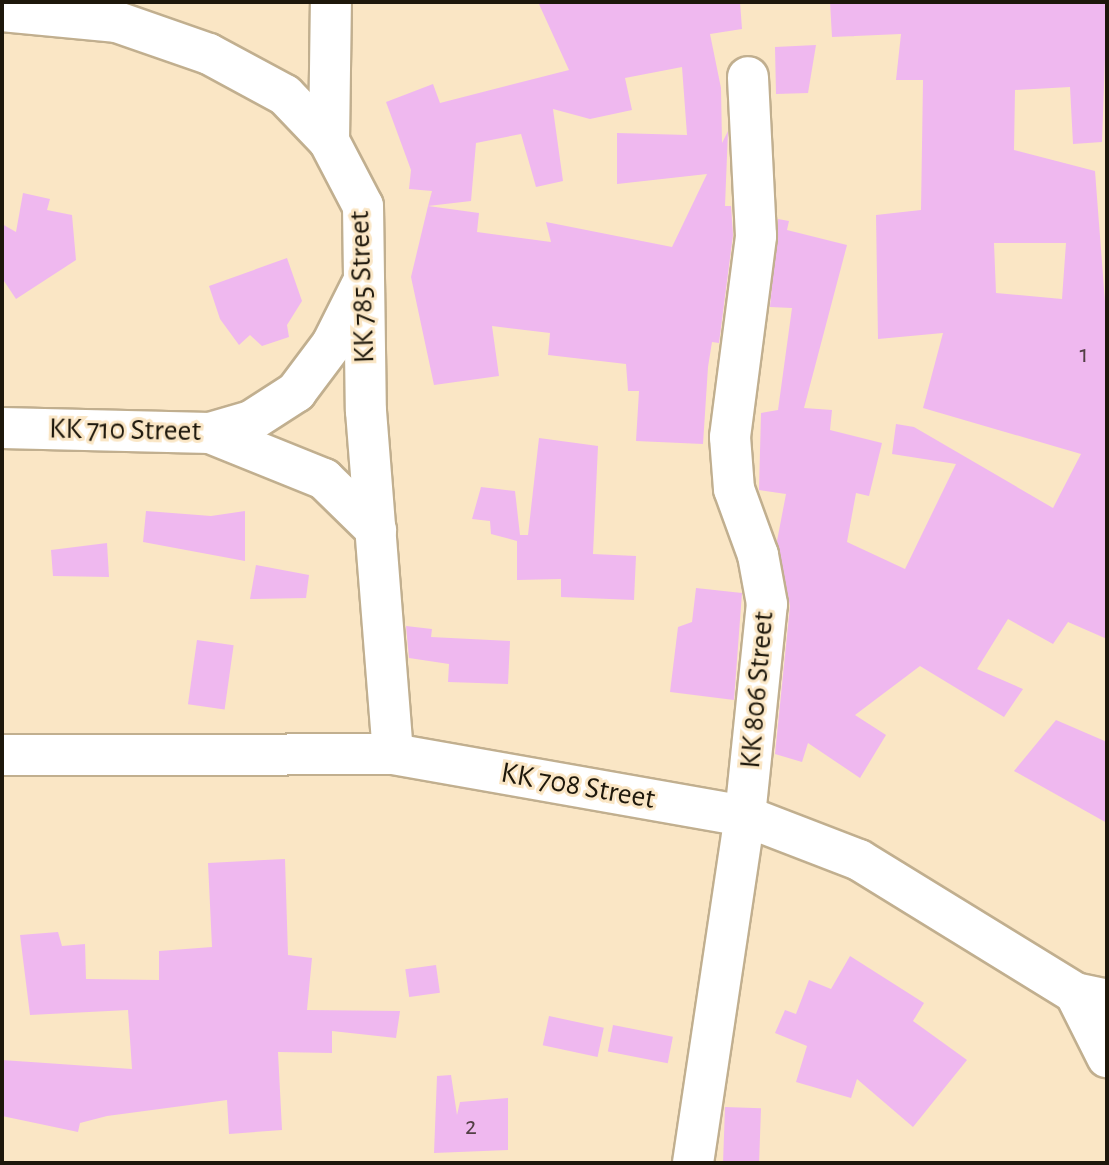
<!DOCTYPE html>
<html>
<head>
<meta charset="utf-8">
<style>
  body { margin:0 }
  #map { position:relative; width:1109px; height:1165px; overflow:hidden; background:#fae6c5; font-family:"Alegreya Sans",sans-serif }
  div>[style] { position:absolute }
  [style*='--x'] { left:calc(var(--x)*1px); top:calc(var(--y)*1px); width:calc(var(--w)*1px); rotate:calc(var(--a)*1deg) }
  .building>* { inset:0; background:#efb8ef; transform-origin:0 0 }
  .roads { filter:drop-shadow(2px 0 #c1af8f) drop-shadow(-2px 0 #c1af8f) drop-shadow(0 2px #c1af8f) drop-shadow(0 -2px #c1af8f) }
  .street>* { height:40px; margin:-20px; padding:0 20px; transform-origin:20px; border-radius:20px; background:#fff }
  span { translate:-50% -50%; white-space:nowrap; text-align:center; line-height:1.15; -webkit-text-stroke:6px #fae6c5; paint-order:stroke }
  .number-label { font-size:26px; color:#523f44 }
  .number-label span { -webkit-text-stroke-width:0 }
  .street-label { font-size:30px; color:#1d170b }
  .frame { position:absolute; inset:0; border:4px solid #1d170b; pointer-events:none }
</style>
</head>
<body>
<div id="map">
  <div class="building">
    <div style="clip-path:polygon(538px 2px,740px 2px,742px 29px,710px 34px,721px 88px,722px 143px,728px 131px,725px 206px,731px 206px,733px 235px,719px 343px,712px 342px,708px 367px,703px 444px,636px 441px,639px 391px,628px 391px,626px 364px,548px 355px,550px 333px,492px 326px,499px 376px,434px 385px,411px 277px,428px 206px,479px 213px,477px 232px,551px 242px,546px 222px,672px 247px,707px 174px,617px 184px,617px 133px,687px 135px,682px 67px,625px 78px,632px 110px,590px 119px,553px 109px,563px 181px,536px 187px,521px 134px,476px 143px,471px 201px,428px 206px,432px 191px,409px 189px,411px 170px,386px 102px,433px 84px,440px 103px,569px 70px)"></div>
    <div style="clip-path:polygon(evenodd,830px 2px,1107px 2px,1102px 142px,1073px 144px,1070px 87px,1015px 90px,1014px 150px,1095px 171px,1107px 328px,1107px 639px,1068px 622px,1053px 644px,1008px 619px,977px 669px,1023px 689px,1004px 717px,920px 666px,855px 715px,886px 735px,860px 778px,808px 743px,802px 762px,775px 754px,790px 606px,777px 541px,786px 494px,759px 490px,761px 413px,778px 410px,792px 308px,770px 307px,778px 219px,789px 221px,787px 230px,847px 245px,804px 408px,832px 410px,830px 430px,882px 443px,869px 496px,856px 493px,847px 542px,905px 569px,956px 464px,892px 454px,896px 424px,914px 427px,1053px 508px,1081px 454px,923px 408px,943px 333px,878px 339px,876px 215px,921px 210px,923px 80px,896px 80px,901px 34px,832px 37px,830px 2px,994px 243px,1066px 243px,1062px 299px,996px 293px,994px 243px)"></div>
    <div style="clip-path:polygon(816px 45px,808px 93px,776px 94px,775px 47px)"></div>
    <div style="clip-path:polygon(23px 193px,50px 199px,47px 210px,72px 215px,76px 260px,16px 299px,2px 278px,2px 224px,16px 232px)"></div>
    <div style="clip-path:polygon(287px 258px,302px 301px,287px 325px,289px 337px,262px 346px,250px 335px,239px 345px,220px 319px,209px 286px)"></div>
    <div style="clip-path:polygon(539px 438px,598px 446px,593px 554px,636px 556px,634px 600px,561px 597px,561px 579px,517px 580px,517px 541px,491px 534px,490px 521px,472px 519px,481px 487px,515px 491px,520px 535px,528px 535px)"></div>
    <div style="clip-path:polygon(146px 511px,211px 516px,245px 511px,245px 561px,143px 542px)"></div>
    <div style="clip-path:polygon(107px 543px,109px 577px,53px 576px,51px 550px)"></div>
    <div style="clip-path:polygon(256px 565px,309px 575px,306px 598px,250px 599px)"></div>
    <div style="clip-path:polygon(696px 588px,742px 593px,734px 700px,670px 692px,678px 627px,692px 622px)"></div>
    <div style="clip-path:polygon(406px 626px,432px 629px,431px 637px,510px 641px,508px 684px,448px 682px,449px 664px,409px 658px)"></div>
    <div style="left:197px;top:640px;width:37px;height:65px;rotate:8deg"></div>
    <div style="clip-path:polygon(1056px 720px,1107px 742px,1107px 823px,1014px 771px)"></div>
    <div style="clip-path:polygon(285px 859px,288px 955px,312px 958px,307px 1010px,400px 1011px,396px 1038px,332px 1031px,332px 1053px,278px 1052px,282px 1130px,229px 1134px,227px 1100px,107px 1116px,80px 1123px,78px 1132px,2px 1116px,2px 1060px,132px 1069px,128px 1010px,30px 1015px,20px 935px,58px 932px,62px 946px,85px 944px,86px 979px,159px 980px,159px 951px,212px 947px,208px 863px)"></div>
    <div style="clip-path:polygon(850px 956px,924px 1003px,913px 1021px,967px 1060px,913px 1127px,857px 1079px,851px 1098px,796px 1082px,807px 1046px,775px 1033px,785px 1010px,796px 1014px,809px 980px,831px 989px)"></div>
    <div style="left:436px;top:965px;width:28px;height:31px;rotate:82deg"></div>
    <div style="left:549px;top:1016px;width:56px;height:30px;rotate:12deg"></div>
    <div style="left:613px;top:1025px;width:61px;height:27px;rotate:11deg"></div>
    <div style="clip-path:polygon(451px 1075px,457px 1115px,460px 1102px,508px 1098px,508px 1150px,434px 1153px,437px 1076px)"></div>
    <div style="left:725px;top:1107px;width:36px;height:56px;rotate:2deg"></div>
  </div>
  <div class="roads">
    <div class="street">
      <div style="--x:2;--y:11;--w:116;--a:5.5"></div>
      <div style="--x:117;--y:22;--w:97;--a:19.2"></div>
      <div style="--x:209;--y:54;--w:86;--a:28.3"></div>
      <div style="--x:285;--y:95;--w:64;--a:46.3"></div>
      <div style="--x:329;--y:141;--w:73;--a:62.4"></div>
      <div style="--x:363;--y:206;--w:205;--a:89.2"></div>
      <div style="--x:366;--y:411;--w:344;--a:85.5"></div>
      <div style="--x:329;--y:141;--w:139;--a:-89.2"></div>
      <div style="--x:2;--y:428;--w:208;--a:1.4"></div>
      <div style="--x:210;--y:433;--w:43;--a:-16.3"></div>
      <div style="--x:251;--y:421;--w:54;--a:-32.8"></div>
      <div style="--x:296;--y:392;--w:60;--a:-53.1"></div>
      <div style="--x:332;--y:344;--w:65;--a:-63.4"></div>
      <div style="--x:210;--y:433;--w:123;--a:22"></div>
      <div style="--x:324;--y:479;--w:73;--a:44.4"></div>
      <div style="--x:2;--y:755;--w:391;--a:-0.1"></div>
      <div style="--x:393;--y:754;--w:357;--a:10"></div>
      <div style="--x:745;--y:816;--w:122;--a:21.1"></div>
      <div style="--x:859;--y:860;--w:254;--a:31.6"></div>
      <div style="--x:1075;--y:993;--w:33;--a:12"></div>
      <div style="--x:1075;--y:993;--w:72;--a:63.4"></div>
      <div style="--x:693;--y:1163;--w:351;--a:-81.5"></div>
      <div style="--x:745;--y:816;--w:213;--a:-84.1"></div>
      <div style="--x:767;--y:604;--w:50;--a:-100.4"></div>
      <div style="--x:758;--y:555;--w:70;--a:-110"></div>
      <div style="--x:734;--y:489;--w:52;--a:-94.4"></div>
      <div style="--x:730;--y:437;--w:203;--a:-82.6"></div>
      <div style="--x:756;--y:236;--w:159;--a:-92.9"></div>
    </div>
  </div>
  <div class="number-label">
    <span style="left:1084px;top:355px">1</span>
    <span style="left:471px;top:1127px">2</span>
  </div>
  <div class="street-label">
    <span style="left:362px;top:287px;rotate:-92deg">KK 785 Street</span>
    <span style="left:125px;top:430px;rotate:1deg">KK 710 Street</span>
    <span style="left:757px;top:690px;rotate:-85deg">KK 806 Street</span>
    <span style="left:578px;top:786px;rotate:10deg">KK 708 Street</span>
  </div>
  <div class="frame"></div>
</div>
</body>
</html>
